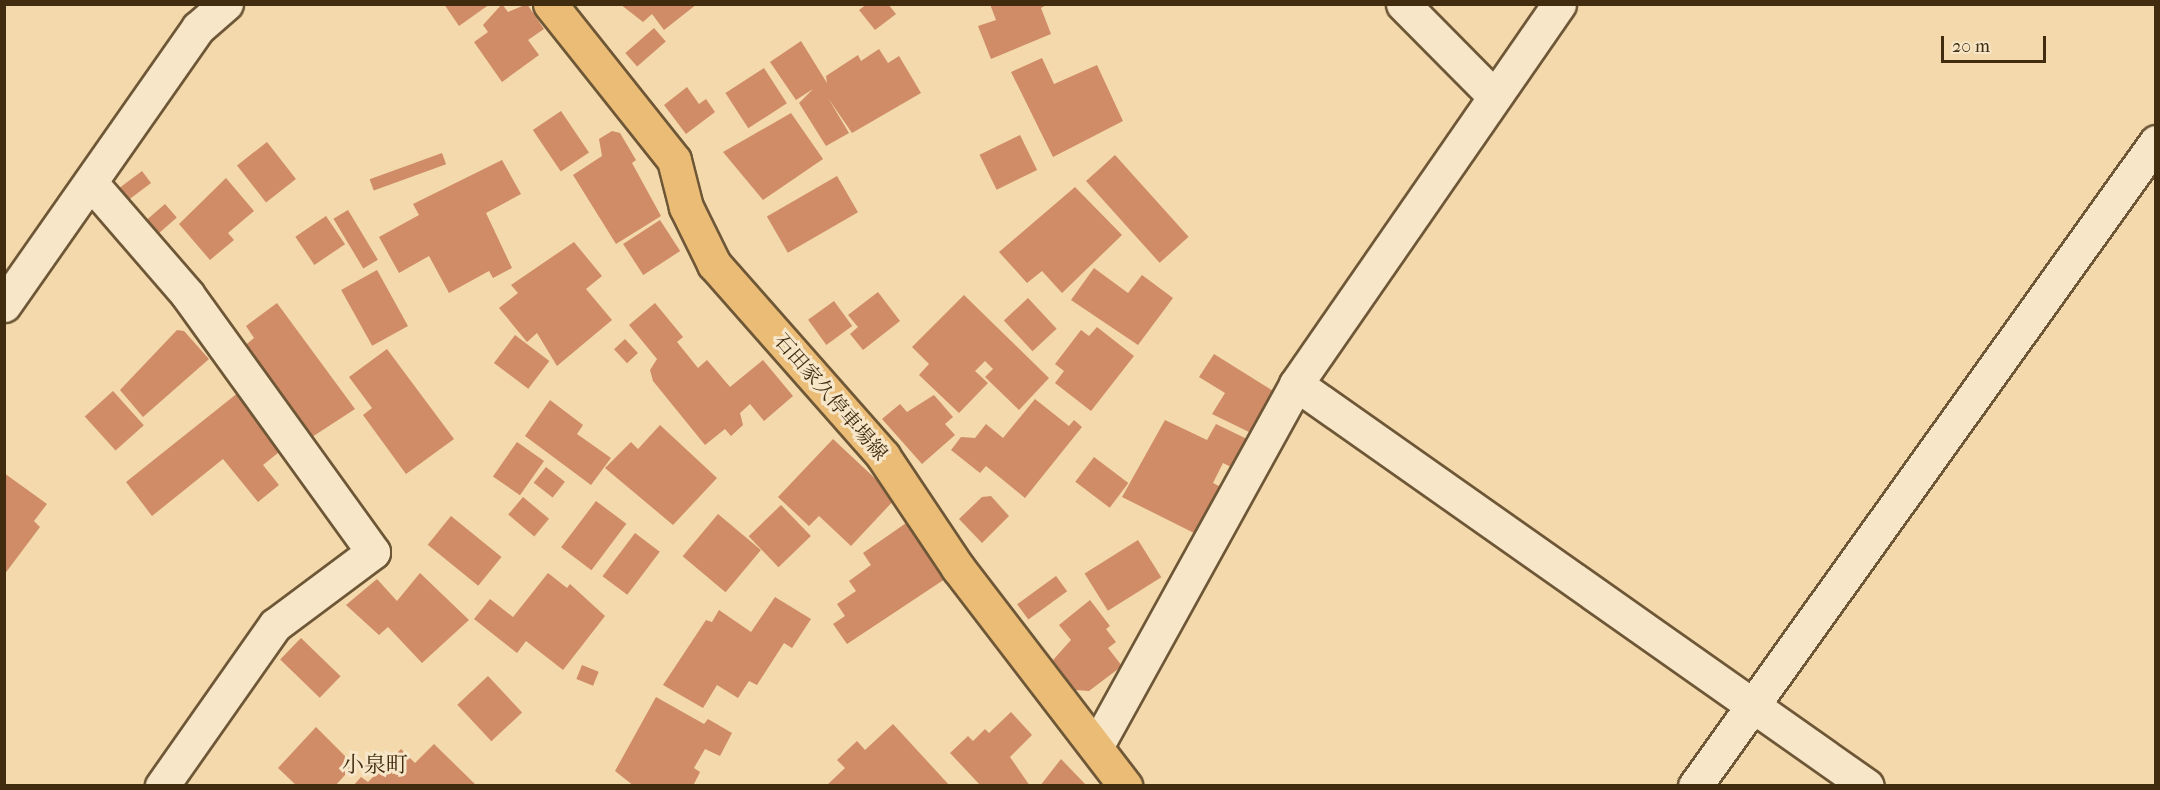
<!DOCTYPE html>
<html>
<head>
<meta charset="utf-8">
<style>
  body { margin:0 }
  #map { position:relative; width:2160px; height:790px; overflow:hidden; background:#f3d9ab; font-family:"IM FELL French Canon","Noto Serif JP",serif }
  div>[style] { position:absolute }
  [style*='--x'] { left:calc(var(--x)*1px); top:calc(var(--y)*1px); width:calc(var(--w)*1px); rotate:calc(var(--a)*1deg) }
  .building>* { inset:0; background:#cf8c67; transform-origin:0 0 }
  .roads { filter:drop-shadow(2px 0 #6e5737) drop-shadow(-2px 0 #6e5737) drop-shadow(0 2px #6e5737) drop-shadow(0 -2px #6e5737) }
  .minor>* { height:33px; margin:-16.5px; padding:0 16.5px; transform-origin:16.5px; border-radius:16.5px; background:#f7e6c8 }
  .major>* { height:33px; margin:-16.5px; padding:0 16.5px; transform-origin:16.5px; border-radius:16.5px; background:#eabc76 }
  span { translate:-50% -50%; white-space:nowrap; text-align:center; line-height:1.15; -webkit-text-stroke:6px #f7e6c8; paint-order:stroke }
  .street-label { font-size:20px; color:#422c10 }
  .quarter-label { font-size:22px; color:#422c10 }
  .frame { position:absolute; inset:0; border:6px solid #422c10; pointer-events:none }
  .scale { position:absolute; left:1941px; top:36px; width:105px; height:27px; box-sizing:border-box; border:3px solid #422c10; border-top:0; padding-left:8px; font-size:18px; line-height:21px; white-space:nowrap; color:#422c10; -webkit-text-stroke:4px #f7e6c8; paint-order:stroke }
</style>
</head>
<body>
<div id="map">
  <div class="building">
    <div style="clip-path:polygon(444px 4px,490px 4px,459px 26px)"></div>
    <div style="clip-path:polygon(502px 4px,508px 12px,527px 4px,544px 29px,528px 40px,539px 55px,502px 82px,474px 42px,488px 32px,483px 25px)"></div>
    <div style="clip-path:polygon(620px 4px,697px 4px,664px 30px,652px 14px,643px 22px)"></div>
    <div style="clip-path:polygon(867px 4px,888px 4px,896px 14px,875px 30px,859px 10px)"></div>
    <div style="clip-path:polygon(990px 4px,1048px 4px,1041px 8px,1051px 34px,991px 59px,978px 26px,996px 20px)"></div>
    <div style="left:654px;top:28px;width:18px;height:38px;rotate:49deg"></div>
    <div style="clip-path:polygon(801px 41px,827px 83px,826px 76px,858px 55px,861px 61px,879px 49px,888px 63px,899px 56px,921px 93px,852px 133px,828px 98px,849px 133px,826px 146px,799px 103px,813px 89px,796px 100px,770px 62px)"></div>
    <div style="clip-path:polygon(1042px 58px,1054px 84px,1097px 65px,1123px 121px,1053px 157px,1011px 72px)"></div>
    <div style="left:764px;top:68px;width:42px;height:46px;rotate:57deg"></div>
    <div style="clip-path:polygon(687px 87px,699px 104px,706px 99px,715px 112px,686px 134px,664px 105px)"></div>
    <div style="left:561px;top:111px;width:50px;height:34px;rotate:56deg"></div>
    <div style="clip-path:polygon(791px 113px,823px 159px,763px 200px,723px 152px)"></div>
    <div style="clip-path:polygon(612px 131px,620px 133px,636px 160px,632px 163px,661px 216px,616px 244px,573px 175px,602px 156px,599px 139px)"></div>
    <div style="left:1020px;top:135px;width:39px;height:45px;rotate:64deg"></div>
    <div style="left:267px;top:142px;width:47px;height:38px;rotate:52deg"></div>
    <div style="left:442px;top:153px;width:12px;height:77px;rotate:70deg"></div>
    <div style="left:1115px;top:155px;width:110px;height:39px;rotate:48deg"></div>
    <div style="clip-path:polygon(502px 160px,521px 194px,486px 213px,512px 268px,493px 278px,489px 271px,449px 293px,429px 256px,399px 273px,379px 237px,419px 215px,413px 204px)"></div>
    <div style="left:142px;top:171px;width:15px;height:28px;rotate:53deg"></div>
    <div style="left:837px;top:176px;width:42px;height:81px;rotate:60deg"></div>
    <div style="clip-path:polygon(226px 178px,254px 211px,228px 233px,234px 240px,210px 260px,179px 224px)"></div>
    <div style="clip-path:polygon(1075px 187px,1122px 235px,1062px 293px,1042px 271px,1027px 283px,999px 252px)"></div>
    <div style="left:165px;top:204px;width:18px;height:28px;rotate:49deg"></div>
    <div style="left:348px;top:210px;width:58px;height:17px;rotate:59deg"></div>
    <div style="left:326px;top:216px;width:34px;height:37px;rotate:56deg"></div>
    <div style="left:660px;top:220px;width:37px;height:44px;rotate:57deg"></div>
    <div style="clip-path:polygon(574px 242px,602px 276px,586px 289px,612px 320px,557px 366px,537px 333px,527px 342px,499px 308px,518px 293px,511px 285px)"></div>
    <div style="clip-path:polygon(1094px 268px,1128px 293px,1142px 275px,1173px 298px,1138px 345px,1071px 300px)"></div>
    <div style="left:377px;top:270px;width:64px;height:41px;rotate:61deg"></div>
    <div style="clip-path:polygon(878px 292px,900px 321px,863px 350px,850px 334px,858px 327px,848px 315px)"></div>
    <div style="clip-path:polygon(964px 295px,1049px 378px,1019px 410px,985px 377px,993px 369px,985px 361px,975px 371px,988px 383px,959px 413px,919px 375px,929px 364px,912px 347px)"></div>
    <div style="left:1028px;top:298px;width:42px;height:33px;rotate:47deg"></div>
    <div style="left:834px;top:301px;width:31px;height:32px;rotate:54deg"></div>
    <div style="clip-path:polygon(277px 303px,355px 409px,312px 437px,242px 348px,254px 338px,246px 326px)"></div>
    <div style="clip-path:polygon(655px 303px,683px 337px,677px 342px,698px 368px,707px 360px,730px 387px,763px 360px,793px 396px,764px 421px,750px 404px,740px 413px,743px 425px,731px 436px,725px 429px,705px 445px,653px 381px,650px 370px,657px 359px,629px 325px)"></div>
    <div style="clip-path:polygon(1097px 327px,1134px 356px,1091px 411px,1055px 383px,1064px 371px,1055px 364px,1081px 330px,1089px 336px)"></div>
    <div style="clip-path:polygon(177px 330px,184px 331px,209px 359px,143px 417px,120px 390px)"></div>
    <div style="left:515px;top:335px;width:43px;height:35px;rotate:37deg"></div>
    <div style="left:625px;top:339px;width:19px;height:15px;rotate:47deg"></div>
    <div style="clip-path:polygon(387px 349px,454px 439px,406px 474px,363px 415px,372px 408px,349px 377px)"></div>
    <div style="clip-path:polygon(1214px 354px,1275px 392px,1249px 432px,1212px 414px,1225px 393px,1199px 377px)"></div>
    <div style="clip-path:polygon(244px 388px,289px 444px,263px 465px,279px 485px,258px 502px,223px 459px,152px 516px,126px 482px)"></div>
    <div style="left:113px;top:391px;width:46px;height:38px;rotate:48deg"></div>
    <div style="clip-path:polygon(934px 395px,953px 417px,945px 424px,955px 435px,922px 464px,882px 419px,900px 404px,907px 412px)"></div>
    <div style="clip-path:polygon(1035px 399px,1069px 426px,1074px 420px,1082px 427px,1025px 498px,986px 466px,980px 473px,951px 450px,961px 437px,975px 438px,986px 424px,1003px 438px)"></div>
    <div style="clip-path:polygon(550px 400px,583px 425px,577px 434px,611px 458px,591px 485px,525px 436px)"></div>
    <div style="clip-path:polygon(1165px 420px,1207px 440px,1216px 424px,1249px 440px,1235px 469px,1223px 463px,1213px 483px,1223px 488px,1200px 536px,1122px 497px)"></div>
    <div style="clip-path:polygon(660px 425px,717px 478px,673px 525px,605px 468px,631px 442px,638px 449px)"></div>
    <div style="clip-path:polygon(833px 439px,896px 498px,851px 546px,819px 516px,809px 526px,778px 497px)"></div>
    <div style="left:517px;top:442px;width:33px;height:42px;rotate:35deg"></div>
    <div style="left:1094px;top:457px;width:43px;height:31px;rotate:37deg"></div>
    <div style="left:546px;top:467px;width:24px;height:20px;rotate:38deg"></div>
    <div style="clip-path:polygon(4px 473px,47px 504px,34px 521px,40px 527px,4px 575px)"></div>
    <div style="clip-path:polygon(991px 496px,1009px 516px,982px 543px,959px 519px,982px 497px)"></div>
    <div style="left:523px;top:497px;width:34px;height:23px;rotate:40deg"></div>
    <div style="left:596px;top:501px;width:38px;height:58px;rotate:37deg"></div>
    <div style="left:781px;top:505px;width:43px;height:45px;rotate:46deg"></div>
    <div style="left:718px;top:514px;width:56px;height:55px;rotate:40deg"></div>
    <div style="left:451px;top:516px;width:65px;height:37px;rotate:39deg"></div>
    <div style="clip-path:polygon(909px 521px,948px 577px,847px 644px,833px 624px,845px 616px,837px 604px,856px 591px,849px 581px,871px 565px,863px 553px)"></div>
    <div style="left:635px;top:533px;width:31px;height:54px;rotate:37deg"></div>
    <div style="left:1138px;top:540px;width:44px;height:63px;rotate:58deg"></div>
    <div style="clip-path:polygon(420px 573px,469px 620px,422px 663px,388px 627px,379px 635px,346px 605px,377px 579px,397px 601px)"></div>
    <div style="clip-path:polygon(548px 573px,567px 588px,570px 584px,605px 616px,563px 670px,526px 641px,517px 653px,474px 619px,490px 599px,513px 617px)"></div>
    <div style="left:1056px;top:576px;width:19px;height:48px;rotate:54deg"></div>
    <div style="clip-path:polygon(775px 597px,811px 619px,792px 648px,784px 643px,757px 685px,749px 681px,738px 698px,717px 685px,703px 708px,663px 685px,706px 620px,712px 622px,719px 610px,751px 632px)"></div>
    <div style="clip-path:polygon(1090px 600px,1110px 626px,1106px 629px,1116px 642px,1108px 648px,1122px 666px,1089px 691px,1075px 690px,1053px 660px,1071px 640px,1059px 625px)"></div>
    <div style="left:301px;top:638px;width:55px;height:30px;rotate:44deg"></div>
    <div style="left:582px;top:665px;width:18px;height:15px;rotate:22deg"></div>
    <div style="left:488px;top:676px;width:50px;height:42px;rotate:47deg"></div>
    <div style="clip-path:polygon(656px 697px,704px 724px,708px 719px,732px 733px,720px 756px,705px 749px,694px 768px,700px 772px,693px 786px,634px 786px,615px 771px)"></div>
    <div style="clip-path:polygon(1011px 712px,1032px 735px,1010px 757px,1030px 786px,981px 786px,950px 753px,968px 736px,973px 741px,985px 729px,989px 733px)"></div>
    <div style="clip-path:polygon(893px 724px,950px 786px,826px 786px,845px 768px,837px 760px,857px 741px,865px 750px)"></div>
    <div style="clip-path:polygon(316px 727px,354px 765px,335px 786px,297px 786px,278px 768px)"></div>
    <div style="clip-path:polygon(434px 744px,477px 786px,353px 786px,361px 777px,368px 782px,401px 749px,415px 763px)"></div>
    <div style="clip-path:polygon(1061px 759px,1087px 786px,1040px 786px)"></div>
  </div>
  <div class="roads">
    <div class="minor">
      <div style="--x:1403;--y:4;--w:127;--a:45.3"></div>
      <div style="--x:91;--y:183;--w:147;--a:49.1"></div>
      <div style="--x:187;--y:294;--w:318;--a:54.2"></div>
      <div style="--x:373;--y:552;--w:122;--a:143.3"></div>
      <div style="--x:275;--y:625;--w:197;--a:125.1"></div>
      <div style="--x:4;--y:305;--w:338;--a:-55"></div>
      <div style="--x:198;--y:28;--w:37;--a:-41"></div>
      <div style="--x:1296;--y:384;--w:698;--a:35.15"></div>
      <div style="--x:1096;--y:747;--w:414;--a:-61.1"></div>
      <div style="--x:1296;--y:384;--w:462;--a:-55.3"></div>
      <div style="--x:1695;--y:786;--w:792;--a:-54.4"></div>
    </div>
    <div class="major">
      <div style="--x:550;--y:4;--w:199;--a:51.5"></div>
      <div style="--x:674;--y:160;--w:49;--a:75.7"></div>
      <div style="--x:686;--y:207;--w:64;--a:63.8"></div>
      <div style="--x:714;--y:264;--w:256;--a:48.6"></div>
      <div style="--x:883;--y:456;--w:135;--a:56.2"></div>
      <div style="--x:958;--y:568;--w:275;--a:52.5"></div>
    </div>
  </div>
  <div class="street-label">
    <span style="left:831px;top:397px;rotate:49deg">石田家久停車場線</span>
  </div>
  <div class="quarter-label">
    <span style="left:375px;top:766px">小泉町</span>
  </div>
  <div class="frame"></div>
  <div class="scale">20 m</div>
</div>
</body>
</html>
